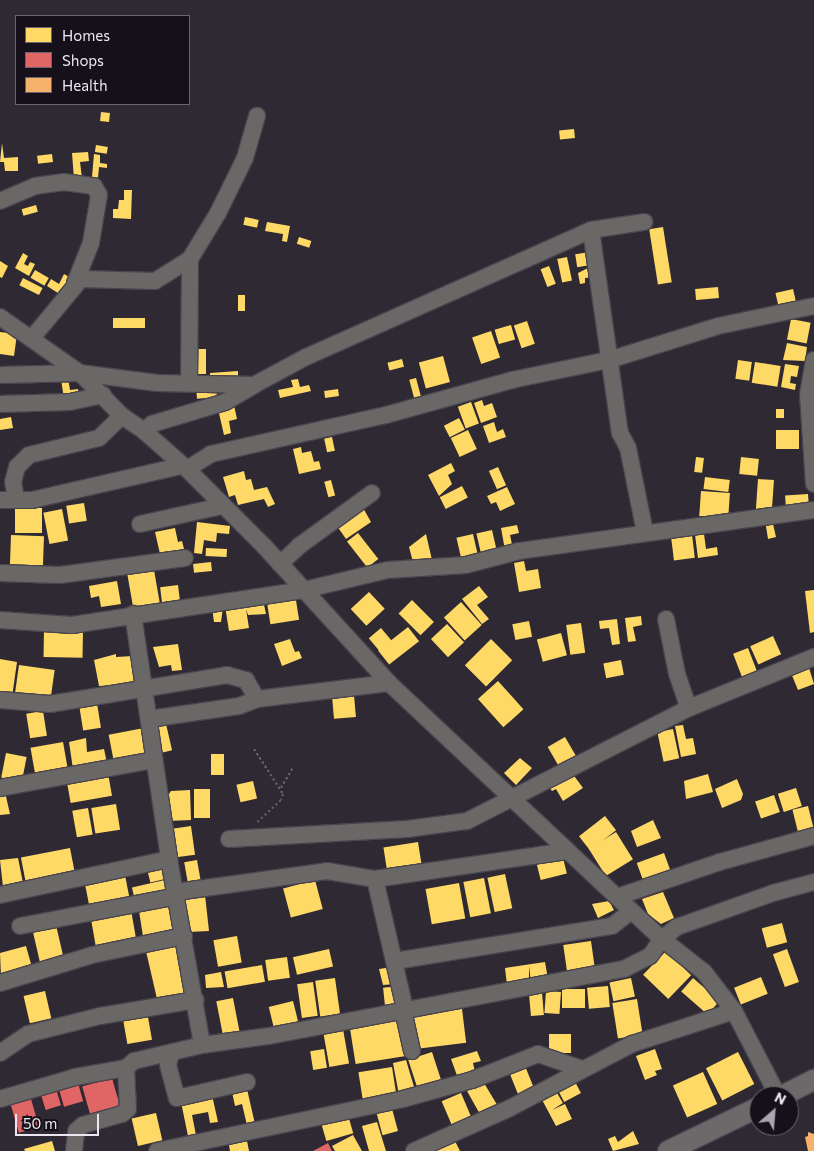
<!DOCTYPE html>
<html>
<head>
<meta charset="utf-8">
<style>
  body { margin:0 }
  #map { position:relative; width:814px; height:1151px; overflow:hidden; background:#2f2934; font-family:Commissioner,sans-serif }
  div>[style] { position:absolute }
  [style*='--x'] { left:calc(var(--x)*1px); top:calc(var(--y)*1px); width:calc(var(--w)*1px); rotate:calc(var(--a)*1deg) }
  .homes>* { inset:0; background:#ffd966; transform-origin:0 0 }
  .shops>* { inset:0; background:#e06666; transform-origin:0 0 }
  .health>* { inset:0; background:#f6b26b }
  .path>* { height:2px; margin-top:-1px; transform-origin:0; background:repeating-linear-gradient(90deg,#666367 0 2.5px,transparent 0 5px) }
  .roads { filter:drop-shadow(1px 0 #49444e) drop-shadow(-1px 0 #49444e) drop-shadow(0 1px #49444e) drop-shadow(0 -1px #49444e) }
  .minor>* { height:16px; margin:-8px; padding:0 8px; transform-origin:8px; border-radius:8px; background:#6a6867 }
  .major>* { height:20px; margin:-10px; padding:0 10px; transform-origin:10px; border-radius:10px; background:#6c696a }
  span { translate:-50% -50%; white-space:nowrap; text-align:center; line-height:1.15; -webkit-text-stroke:5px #151019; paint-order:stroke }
  .legend { position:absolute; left:15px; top:15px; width:175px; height:90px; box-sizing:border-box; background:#151019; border:1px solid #6b6570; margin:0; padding:6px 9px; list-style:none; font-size:15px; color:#ece5f2 }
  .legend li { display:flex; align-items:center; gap:10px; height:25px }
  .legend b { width:25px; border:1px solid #6b6570 }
  .north { position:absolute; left:749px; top:1086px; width:50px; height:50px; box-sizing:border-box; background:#151019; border:1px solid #6b6570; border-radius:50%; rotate:27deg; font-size:14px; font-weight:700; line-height:20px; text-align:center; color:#ece5f2 }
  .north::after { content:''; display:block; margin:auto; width:18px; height:22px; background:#aaa3b0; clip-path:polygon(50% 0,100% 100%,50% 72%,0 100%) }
  .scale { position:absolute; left:15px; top:1114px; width:84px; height:22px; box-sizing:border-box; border:2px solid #ece5f2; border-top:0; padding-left:6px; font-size:15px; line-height:18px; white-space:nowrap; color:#ece5f2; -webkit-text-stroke:4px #151019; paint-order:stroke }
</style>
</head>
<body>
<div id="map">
  <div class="homes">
    <div style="left:101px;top:112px;width:9px;height:9px;rotate:6deg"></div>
    <div style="left:574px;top:129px;width:9px;height:15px;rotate:84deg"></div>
    <div style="clip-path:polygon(2px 143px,4px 158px,18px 157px,18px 171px,5px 171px,4px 162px,0 162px)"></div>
    <div style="left:96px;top:145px;width:12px;height:7px;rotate:9deg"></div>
    <div style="clip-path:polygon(88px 152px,89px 161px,80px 162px,82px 178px,74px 179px,72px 153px)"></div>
    <div style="left:52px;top:154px;width:8px;height:15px;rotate:83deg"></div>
    <div style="clip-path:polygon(94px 154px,100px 155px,100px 163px,107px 164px,107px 168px,99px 167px,98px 178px,92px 177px)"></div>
    <div style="clip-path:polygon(124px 190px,132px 190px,131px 219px,113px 218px,113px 209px,118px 209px,119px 200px,124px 200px)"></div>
    <div style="left:36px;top:205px;width:7px;height:15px;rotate:74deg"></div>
    <div style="left:245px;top:217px;width:14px;height:8px;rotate:12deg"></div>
    <div style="clip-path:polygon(267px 222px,290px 226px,287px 242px,282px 241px,283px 234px,265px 231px)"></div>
    <div style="left:663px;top:227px;width:56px;height:14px;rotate:81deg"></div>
    <div style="left:299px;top:237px;width:13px;height:7px;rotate:18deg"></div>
    <div style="left:590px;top:252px;width:13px;height:15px;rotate:81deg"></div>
    <div style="clip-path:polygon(23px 253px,28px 256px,24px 264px,28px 266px,30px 262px,35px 264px,29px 276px,15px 268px)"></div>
    <div style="left:567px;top:257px;width:24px;height:10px;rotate:78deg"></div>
    <div style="clip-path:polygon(0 261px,8px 266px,2px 278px,0 277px)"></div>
    <div style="left:549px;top:266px;width:19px;height:9px;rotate:69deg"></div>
    <div style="clip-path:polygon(592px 266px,594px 277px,585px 278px,585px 283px,580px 284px,578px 273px)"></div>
    <div style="left:35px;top:270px;width:16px;height:9px;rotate:30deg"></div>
    <div style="clip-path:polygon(64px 274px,71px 278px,61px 295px,47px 286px,51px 279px,59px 284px)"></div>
    <div style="left:23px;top:278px;width:22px;height:8px;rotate:27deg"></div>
    <div style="left:718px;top:287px;width:11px;height:23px;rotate:85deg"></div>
    <div style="left:793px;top:289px;width:17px;height:18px;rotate:77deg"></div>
    <div style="left:238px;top:295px;width:7px;height:16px"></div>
    <div style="left:113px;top:318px;width:32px;height:10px"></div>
    <div style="left:791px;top:319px;width:20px;height:21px;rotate:11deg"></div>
    <div style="left:527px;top:321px;width:24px;height:14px;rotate:71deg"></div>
    <div style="left:511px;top:325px;width:15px;height:17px;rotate:74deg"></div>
    <div style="left:491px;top:331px;width:28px;height:20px;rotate:71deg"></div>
    <div style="clip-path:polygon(0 332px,17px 334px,14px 356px,0 354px)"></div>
    <div style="clip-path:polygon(787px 343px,807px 347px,805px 361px,783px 360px)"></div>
    <div style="left:197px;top:349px;width:9px;height:25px"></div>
    <div style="left:443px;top:356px;width:27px;height:25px;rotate:75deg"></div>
    <div style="left:402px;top:359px;width:8px;height:15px;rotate:76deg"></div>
    <div style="left:738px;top:360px;width:14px;height:19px;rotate:8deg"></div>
    <div style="left:755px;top:362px;width:26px;height:21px;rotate:9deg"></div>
    <div style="clip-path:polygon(785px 364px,799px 366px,797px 377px,791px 376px,790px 383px,796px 384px,795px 390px,781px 387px)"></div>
    <div style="clip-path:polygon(238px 371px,238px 380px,210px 380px,210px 373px)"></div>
    <div style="clip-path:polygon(68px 378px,70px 390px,78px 389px,79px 397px,64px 399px,61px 379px)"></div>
    <div style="left:416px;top:378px;width:24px;height:7px;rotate:75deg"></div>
    <div style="clip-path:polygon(298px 379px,300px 387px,309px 385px,311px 391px,280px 398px,278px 390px,293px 387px,291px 380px)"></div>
    <div style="left:216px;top:386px;width:11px;height:20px;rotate:85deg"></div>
    <div style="left:338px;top:389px;width:7px;height:14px;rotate:82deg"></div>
    <div style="clip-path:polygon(482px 400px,484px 406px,492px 403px,497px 417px,481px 423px,474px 403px)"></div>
    <div style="left:471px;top:402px;width:23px;height:14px;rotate:70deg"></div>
    <div style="clip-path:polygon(234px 405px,237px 419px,229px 421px,231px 433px,224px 435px,218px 409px)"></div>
    <div style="left:776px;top:409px;width:8px;height:9px"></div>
    <div style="clip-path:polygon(11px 417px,13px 428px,0 430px,0 419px)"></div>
    <div style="left:459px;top:418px;width:13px;height:17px;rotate:63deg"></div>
    <div style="clip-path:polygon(494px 422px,497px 432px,503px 429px,506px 437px,489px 443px,483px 426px)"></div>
    <div style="left:468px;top:430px;width:21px;height:19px;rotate:65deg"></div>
    <div style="left:776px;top:430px;width:23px;height:19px"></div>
    <div style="left:332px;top:437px;width:14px;height:8px;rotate:78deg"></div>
    <div style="clip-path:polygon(301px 447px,302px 453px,311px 451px,314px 462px,319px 461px,321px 469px,299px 474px,293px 449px)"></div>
    <div style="left:696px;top:457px;width:8px;height:15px;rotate:7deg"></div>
    <div style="left:741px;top:457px;width:18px;height:17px;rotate:6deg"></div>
    <div style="clip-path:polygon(451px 463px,455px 471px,448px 475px,452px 484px,439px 496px,428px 475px)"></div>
    <div style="left:498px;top:467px;width:20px;height:10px;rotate:66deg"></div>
    <div style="clip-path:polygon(244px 471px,246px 480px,251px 479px,254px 490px,267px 487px,275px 504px,268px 507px,264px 499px,238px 505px,235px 495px,229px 497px,223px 477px)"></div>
    <div style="left:705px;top:477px;width:25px;height:12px;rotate:7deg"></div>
    <div style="left:758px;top:479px;width:16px;height:30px;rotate:4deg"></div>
    <div style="left:331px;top:480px;width:16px;height:7px;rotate:75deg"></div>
    <div style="left:462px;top:486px;width:13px;height:25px;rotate:63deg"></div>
    <div style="clip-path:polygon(507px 487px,515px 504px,500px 511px,496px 502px,491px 504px,487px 496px)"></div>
    <div style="left:701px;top:491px;width:29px;height:25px;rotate:4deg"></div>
    <div style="left:808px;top:494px;width:14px;height:23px;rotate:86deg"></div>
    <div style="left:84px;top:503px;width:18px;height:18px;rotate:81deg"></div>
    <div style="clip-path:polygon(362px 506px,371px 522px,346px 539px,337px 526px)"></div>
    <div style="left:15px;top:508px;width:27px;height:25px"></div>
    <div style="left:62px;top:509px;width:32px;height:19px;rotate:79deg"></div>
    <div style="clip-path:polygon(197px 522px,230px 526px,229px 534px,217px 533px,216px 542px,204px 540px,202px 554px,194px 553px)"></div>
    <div style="clip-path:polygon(773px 524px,776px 537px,768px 539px,766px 526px)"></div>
    <div style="clip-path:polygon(517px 525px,519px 533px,510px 535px,513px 549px,505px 550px,501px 528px)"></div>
    <div style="clip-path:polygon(175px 528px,178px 542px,182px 541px,184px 549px,160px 554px,155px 532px)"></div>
    <div style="left:492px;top:530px;width:23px;height:16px;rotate:77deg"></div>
    <div style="left:358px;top:533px;width:33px;height:14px;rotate:52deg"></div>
    <div style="clip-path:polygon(426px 534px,432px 560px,413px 562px,409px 547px)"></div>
    <div style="left:473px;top:534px;width:23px;height:17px;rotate:77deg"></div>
    <div style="clip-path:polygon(704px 534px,706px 549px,717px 547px,718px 555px,698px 558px,695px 535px)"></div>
    <div style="left:11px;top:535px;width:33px;height:34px;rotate:2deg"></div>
    <div style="left:692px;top:535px;width:23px;height:21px;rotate:83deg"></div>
    <div style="left:206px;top:548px;width:21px;height:8px;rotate:3deg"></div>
    <div style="clip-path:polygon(524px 561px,526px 571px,538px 569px,541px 588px,519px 592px,514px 563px)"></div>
    <div style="left:211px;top:562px;width:9px;height:18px;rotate:84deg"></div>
    <div style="left:154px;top:570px;width:36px;height:27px;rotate:80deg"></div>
    <div style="clip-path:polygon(117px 581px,121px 604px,101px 607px,99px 596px,91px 598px,89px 586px)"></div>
    <div style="left:178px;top:585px;width:17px;height:18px;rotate:83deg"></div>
    <div style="clip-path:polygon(479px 586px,488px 597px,477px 605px,489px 619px,482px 624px,462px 599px)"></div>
    <div style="clip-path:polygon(814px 590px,814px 632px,810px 633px,805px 591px)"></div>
    <div style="left:369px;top:592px;width:23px;height:25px;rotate:47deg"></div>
    <div style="left:295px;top:594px;width:26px;height:29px;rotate:81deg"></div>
    <div style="clip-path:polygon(263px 600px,266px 614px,248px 615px,246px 609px,249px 628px,229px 631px,225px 606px)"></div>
    <div style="left:412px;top:600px;width:31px;height:19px;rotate:45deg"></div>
    <div style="left:461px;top:602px;width:31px;height:23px;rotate:48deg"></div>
    <div style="clip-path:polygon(212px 607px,223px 607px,221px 622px,214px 622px)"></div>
    <div style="clip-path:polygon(641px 616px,642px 625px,633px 627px,636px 641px,628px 642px,625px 618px)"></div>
    <div style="clip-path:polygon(617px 619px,620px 644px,612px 645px,609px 628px,600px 629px,599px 621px)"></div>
    <div style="left:529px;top:621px;width:16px;height:17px;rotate:79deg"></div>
    <div style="left:581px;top:623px;width:30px;height:15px;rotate:82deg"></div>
    <div style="left:447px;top:624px;width:25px;height:22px;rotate:47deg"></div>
    <div style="left:408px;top:627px;width:18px;height:38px;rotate:52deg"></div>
    <div style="left:381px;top:628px;width:17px;height:16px;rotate:50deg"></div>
    <div style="left:44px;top:630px;width:39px;height:27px;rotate:1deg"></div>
    <div style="left:561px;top:633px;width:23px;height:25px;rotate:75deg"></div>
    <div style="left:773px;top:636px;width:20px;height:25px;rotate:66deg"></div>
    <div style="clip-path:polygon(290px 639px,295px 652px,299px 651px,302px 658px,282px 666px,274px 644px)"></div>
    <div style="left:491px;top:639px;width:30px;height:37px;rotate:45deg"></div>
    <div style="clip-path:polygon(178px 644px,182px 670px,172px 671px,171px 665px,159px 667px,153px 647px)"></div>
    <div style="left:748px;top:648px;width:25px;height:16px;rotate:69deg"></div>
    <div style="clip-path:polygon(116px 654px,116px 657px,133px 656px,137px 684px,99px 686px,94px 660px)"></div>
    <div style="clip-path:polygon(0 659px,17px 662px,12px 697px,0 695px)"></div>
    <div style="left:621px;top:660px;width:15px;height:18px;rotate:79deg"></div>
    <div style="left:19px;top:665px;width:36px;height:32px;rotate:8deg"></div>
    <div style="clip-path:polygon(809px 668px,814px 684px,798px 690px,791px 673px)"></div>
    <div style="left:498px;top:681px;width:38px;height:27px;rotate:48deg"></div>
    <div style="left:354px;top:695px;width:22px;height:22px;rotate:85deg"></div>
    <div style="left:97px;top:703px;width:25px;height:18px;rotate:81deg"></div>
    <div style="left:43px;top:711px;width:25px;height:17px;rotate:81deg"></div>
    <div style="left:166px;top:724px;width:27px;height:14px;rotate:77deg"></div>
    <div style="clip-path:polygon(683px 725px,686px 739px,693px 738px,696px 754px,681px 757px,675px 726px)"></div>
    <div style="left:144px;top:728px;width:25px;height:36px;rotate:79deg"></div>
    <div style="left:673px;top:729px;width:30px;height:16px;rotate:78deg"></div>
    <div style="left:565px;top:737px;width:22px;height:20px;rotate:60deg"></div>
    <div style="clip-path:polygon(86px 738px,87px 752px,104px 749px,107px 763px,73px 769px,69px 742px)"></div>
    <div style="left:63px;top:742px;width:28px;height:33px;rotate:80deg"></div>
    <div style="left:6px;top:753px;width:21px;height:25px;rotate:11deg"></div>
    <div style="left:211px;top:754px;width:13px;height:21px"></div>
    <div style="clip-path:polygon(520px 758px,532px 768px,516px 785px,504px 773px)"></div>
    <div style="left:108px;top:773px;width:23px;height:42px;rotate:80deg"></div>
    <div style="clip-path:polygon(572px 773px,583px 788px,563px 801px,556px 789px,552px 791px,547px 784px)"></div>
    <div style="clip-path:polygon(708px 774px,713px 792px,686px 799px,684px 781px)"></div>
    <div style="clip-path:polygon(737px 779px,743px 794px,741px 800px,722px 808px,715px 789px)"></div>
    <div style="left:253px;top:781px;width:18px;height:17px;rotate:77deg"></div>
    <div style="left:796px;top:788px;width:19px;height:19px;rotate:72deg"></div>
    <div style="left:194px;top:789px;width:16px;height:29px"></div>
    <div style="clip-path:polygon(190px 790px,191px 820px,168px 821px,167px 797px,171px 791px)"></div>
    <div style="clip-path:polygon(5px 792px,10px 814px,0 815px,0 793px)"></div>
    <div style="left:774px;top:795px;width:18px;height:20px;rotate:71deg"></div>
    <div style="left:116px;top:804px;width:26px;height:25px;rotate:81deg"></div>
    <div style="left:808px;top:806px;width:25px;height:16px;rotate:76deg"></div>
    <div style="left:88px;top:808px;width:27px;height:16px;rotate:80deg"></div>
    <div style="left:605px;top:816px;width:18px;height:33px;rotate:52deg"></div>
    <div style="clip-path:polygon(653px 820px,661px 838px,637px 847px,631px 831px)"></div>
    <div style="left:191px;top:826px;width:29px;height:19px;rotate:82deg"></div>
    <div style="left:616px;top:832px;width:32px;height:32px;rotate:58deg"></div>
    <div style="left:418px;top:842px;width:25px;height:35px;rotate:81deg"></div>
    <div style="left:70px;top:848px;width:26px;height:50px;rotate:79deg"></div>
    <div style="left:664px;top:853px;width:23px;height:29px;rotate:70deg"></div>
    <div style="clip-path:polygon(18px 858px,23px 883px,3px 887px,0 860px)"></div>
    <div style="left:563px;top:858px;width:16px;height:27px;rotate:76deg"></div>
    <div style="left:197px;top:860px;width:27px;height:13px;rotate:80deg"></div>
    <div style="left:163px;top:867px;width:12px;height:16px;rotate:76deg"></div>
    <div style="left:505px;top:874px;width:35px;height:18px;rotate:78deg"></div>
    <div style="left:125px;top:875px;width:25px;height:41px;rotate:79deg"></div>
    <div style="left:484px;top:878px;width:36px;height:21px;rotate:79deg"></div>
    <div style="left:169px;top:879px;width:13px;height:38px;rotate:77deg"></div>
    <div style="left:315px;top:880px;width:30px;height:33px;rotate:75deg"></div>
    <div style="left:459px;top:883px;width:36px;height:34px;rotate:80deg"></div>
    <div style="clip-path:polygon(663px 892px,674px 918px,661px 924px,648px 914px,642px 899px)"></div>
    <div style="clip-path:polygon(205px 895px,209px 931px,188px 932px,182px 898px)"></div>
    <div style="clip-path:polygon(609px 901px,614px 910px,598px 918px,592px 904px)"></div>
    <div style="left:172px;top:902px;width:33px;height:34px;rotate:81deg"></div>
    <div style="left:131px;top:910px;width:35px;height:41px;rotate:80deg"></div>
    <div style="left:782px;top:923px;width:20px;height:21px;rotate:75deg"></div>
    <div style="left:56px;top:925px;width:37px;height:24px;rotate:77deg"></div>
    <div style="left:237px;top:936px;width:27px;height:24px;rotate:80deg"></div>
    <div style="left:591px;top:941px;width:30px;height:28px;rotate:82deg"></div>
    <div style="left:178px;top:943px;width:55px;height:33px;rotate:77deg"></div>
    <div style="clip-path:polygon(26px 946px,33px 971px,1px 977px,0 953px)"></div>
    <div style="left:329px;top:949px;width:18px;height:37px;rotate:77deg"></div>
    <div style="left:787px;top:949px;width:35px;height:15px;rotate:70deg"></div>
    <div style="left:666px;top:951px;width:35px;height:33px;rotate:44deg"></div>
    <div style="left:287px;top:957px;width:21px;height:22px;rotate:82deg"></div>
    <div style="clip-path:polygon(545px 962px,548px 979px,531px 982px,529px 966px,529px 982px,507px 985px,505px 968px)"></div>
    <div style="left:262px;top:965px;width:17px;height:38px;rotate:80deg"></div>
    <div style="clip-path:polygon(392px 967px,395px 984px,383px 985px,379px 969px)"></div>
    <div style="clip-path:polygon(221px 972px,224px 987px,206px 988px,205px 975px)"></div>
    <div style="left:761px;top:977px;width:18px;height:29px;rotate:68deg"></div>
    <div style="left:335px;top:978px;width:36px;height:20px;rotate:82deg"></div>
    <div style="left:631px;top:978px;width:19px;height:22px;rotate:78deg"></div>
    <div style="left:693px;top:978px;width:35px;height:18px;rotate:41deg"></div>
    <div style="left:313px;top:982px;width:34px;height:16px;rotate:82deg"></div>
    <div style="left:399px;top:986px;width:18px;height:16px;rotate:84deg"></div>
    <div style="left:608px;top:986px;width:21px;height:21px;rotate:85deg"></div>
    <div style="left:562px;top:989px;width:23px;height:19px"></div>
    <div style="left:45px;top:991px;width:28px;height:22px;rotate:77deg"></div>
    <div style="left:546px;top:991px;width:15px;height:22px;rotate:4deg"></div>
    <div style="left:542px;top:993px;width:22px;height:13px;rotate:85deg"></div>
    <div style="left:233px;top:998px;width:36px;height:17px;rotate:79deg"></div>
    <div style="left:637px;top:999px;width:36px;height:25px;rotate:81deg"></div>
    <div style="left:293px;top:1001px;width:21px;height:25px;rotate:76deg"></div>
    <div style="left:462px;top:1009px;width:34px;height:49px;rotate:83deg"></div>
    <div style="left:148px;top:1017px;width:23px;height:25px;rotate:80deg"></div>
    <div style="left:403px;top:1018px;width:38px;height:54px;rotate:81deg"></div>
    <div style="left:343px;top:1029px;width:35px;height:20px;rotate:80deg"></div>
    <div style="left:571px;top:1034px;width:19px;height:22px;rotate:90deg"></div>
    <div style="left:324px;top:1049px;width:19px;height:14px;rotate:81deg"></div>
    <div style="clip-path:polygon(655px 1049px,662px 1069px,655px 1071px,657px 1075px,645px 1080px,636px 1056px)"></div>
    <div style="clip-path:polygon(477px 1051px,481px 1061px,473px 1063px,476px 1076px,459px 1081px,451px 1059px)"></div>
    <div style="left:432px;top:1052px;width:36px;height:25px;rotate:72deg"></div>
    <div style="left:738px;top:1052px;width:36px;height:36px;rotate:63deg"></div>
    <div style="clip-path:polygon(406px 1060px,415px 1090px,399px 1095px,393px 1063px)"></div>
    <div style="left:525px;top:1066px;width:27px;height:17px;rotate:68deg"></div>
    <div style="left:392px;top:1067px;width:30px;height:34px;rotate:81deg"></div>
    <div style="left:703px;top:1072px;width:35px;height:33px;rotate:66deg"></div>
    <div style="left:573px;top:1078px;width:17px;height:19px;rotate:62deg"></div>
    <div style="clip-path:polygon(484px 1083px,499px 1108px,481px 1116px,467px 1091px)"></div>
    <div style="clip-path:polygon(554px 1088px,563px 1103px,552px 1110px,565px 1104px,572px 1119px,556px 1126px,540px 1096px)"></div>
    <div style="clip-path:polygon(247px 1089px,255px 1124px,247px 1125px,242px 1104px,235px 1106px,232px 1092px)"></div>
    <div style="left:461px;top:1093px;width:28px;height:21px;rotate:67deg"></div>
    <div style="clip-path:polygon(212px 1095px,218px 1122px,210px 1123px,208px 1112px,192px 1115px,196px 1135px,188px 1136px,181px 1102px)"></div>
    <div style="left:391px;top:1105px;width:27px;height:16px;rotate:75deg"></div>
    <div style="left:156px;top:1113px;width:28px;height:25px;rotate:77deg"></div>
    <div style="left:348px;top:1115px;width:19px;height:28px;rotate:74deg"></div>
    <div style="clip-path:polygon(377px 1122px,386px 1151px,369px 1151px,362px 1126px)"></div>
    <div style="clip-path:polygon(633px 1131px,639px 1144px,613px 1151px,608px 1139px,615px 1136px,618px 1142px)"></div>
    <div style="clip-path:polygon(353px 1135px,362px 1151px,335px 1151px,332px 1146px)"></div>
    <div style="clip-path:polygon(453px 1137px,460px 1151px,433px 1151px)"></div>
    <div style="clip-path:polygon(52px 1141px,55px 1151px,25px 1151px,24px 1149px)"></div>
    <div style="clip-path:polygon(247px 1141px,249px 1151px,230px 1151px,229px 1145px)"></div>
  </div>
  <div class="shops">
    <div style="left:112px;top:1078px;width:33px;height:31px;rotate:74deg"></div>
    <div style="left:78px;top:1083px;width:19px;height:20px;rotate:74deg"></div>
    <div style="left:56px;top:1089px;width:17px;height:16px;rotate:73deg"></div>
    <div style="left:31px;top:1099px;width:29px;height:21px;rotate:74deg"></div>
    <div style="clip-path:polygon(328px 1143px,332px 1151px,313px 1151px)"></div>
  </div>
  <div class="health">
    <div style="clip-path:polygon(808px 1132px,814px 1134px,814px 1151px,808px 1151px,805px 1137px,808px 1136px)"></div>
  </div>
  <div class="path">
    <div style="--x:254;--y:749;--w:54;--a:57.2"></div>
    <div style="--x:283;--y:794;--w:6;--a:108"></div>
    <div style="--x:281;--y:800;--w:35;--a:137"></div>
    <div style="--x:281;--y:788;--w:24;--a:-60"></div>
  </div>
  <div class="roads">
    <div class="minor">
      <div style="--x:0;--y:201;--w:38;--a:-23"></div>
      <div style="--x:35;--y:186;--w:29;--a:-8"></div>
      <div style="--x:64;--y:182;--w:30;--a:8"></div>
      <div style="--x:94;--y:186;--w:10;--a:61"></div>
      <div style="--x:99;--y:195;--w:49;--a:99.5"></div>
      <div style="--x:91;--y:243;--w:43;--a:111.8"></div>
      <div style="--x:591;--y:230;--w:205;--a:81.9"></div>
      <div style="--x:620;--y:433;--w:17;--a:62"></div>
      <div style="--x:628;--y:448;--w:86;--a:78.6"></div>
      <div style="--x:0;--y:317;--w:98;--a:35"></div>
      <div style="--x:80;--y:373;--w:60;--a:45.7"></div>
      <div style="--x:122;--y:416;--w:27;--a:34"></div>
      <div style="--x:144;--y:431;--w:57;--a:41.5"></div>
      <div style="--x:187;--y:469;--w:109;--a:45"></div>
      <div style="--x:264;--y:546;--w:185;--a:47.6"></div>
      <div style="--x:389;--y:683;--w:374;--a:43.2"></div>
      <div style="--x:662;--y:939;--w:53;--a:38.2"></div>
      <div style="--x:704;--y:972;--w:49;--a:52.4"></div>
      <div style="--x:734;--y:1011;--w:96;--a:62.6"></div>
      <div style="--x:32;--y:338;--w:77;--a:-50.3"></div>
      <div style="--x:81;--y:279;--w:74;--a:1.5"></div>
      <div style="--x:155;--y:281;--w:41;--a:-32.2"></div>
      <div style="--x:190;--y:259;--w:54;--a:-58.7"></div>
      <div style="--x:218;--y:213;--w:61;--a:-63.9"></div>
      <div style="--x:245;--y:158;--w:44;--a:-74.1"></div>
      <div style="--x:814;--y:360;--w:35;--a:100"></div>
      <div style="--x:808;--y:394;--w:90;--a:86.2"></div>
      <div style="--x:0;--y:375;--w:80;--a:-1.4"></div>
      <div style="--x:80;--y:373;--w:78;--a:7.4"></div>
      <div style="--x:157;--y:383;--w:97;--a:1.2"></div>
      <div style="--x:254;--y:385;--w:59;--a:-28.3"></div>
      <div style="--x:306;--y:357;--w:312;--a:-24"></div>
      <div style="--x:591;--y:230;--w:54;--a:-8.6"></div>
      <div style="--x:189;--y:383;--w:124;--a:-89.5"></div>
      <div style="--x:0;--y:404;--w:70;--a:-1.6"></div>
      <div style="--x:70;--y:402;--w:34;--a:-12"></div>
      <div style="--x:144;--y:431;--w:11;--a:-41"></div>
      <div style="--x:152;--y:424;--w:76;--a:-16.8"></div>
      <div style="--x:225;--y:402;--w:34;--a:-30"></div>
      <div style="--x:187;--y:469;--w:28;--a:-32"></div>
      <div style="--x:211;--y:454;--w:179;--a:-12.6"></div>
      <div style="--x:386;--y:415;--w:131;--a:-15.5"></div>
      <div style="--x:512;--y:380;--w:99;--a:-11.7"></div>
      <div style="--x:609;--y:360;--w:114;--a:-17.3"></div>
      <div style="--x:718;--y:326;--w:98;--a:-11.8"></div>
      <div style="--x:0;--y:500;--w:32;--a:0"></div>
      <div style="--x:32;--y:500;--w:153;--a:-12.9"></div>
      <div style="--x:16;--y:500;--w:18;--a:-99"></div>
      <div style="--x:13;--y:482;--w:16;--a:-75"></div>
      <div style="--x:17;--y:467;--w:17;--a:-45"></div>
      <div style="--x:29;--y:455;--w:72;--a:-13.7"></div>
      <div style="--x:99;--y:438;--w:32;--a:-44"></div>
      <div style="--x:140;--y:524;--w:84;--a:-12.4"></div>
      <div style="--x:280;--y:564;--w:26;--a:-43"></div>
      <div style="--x:299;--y:546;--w:90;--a:-36"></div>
      <div style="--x:0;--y:573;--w:60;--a:1.9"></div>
      <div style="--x:60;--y:575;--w:126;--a:-7.7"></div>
      <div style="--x:133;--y:614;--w:248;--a:81.6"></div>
      <div style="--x:169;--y:859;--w:189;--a:79.9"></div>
      <div style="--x:666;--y:619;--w:56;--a:78.7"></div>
      <div style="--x:677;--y:674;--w:36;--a:71"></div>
      <div style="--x:0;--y:620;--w:72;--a:4"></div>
      <div style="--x:72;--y:625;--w:235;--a:-8.6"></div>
      <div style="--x:304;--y:590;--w:86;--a:-13.4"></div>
      <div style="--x:388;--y:570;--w:78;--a:-3.7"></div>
      <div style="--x:466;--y:565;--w:55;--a:-14.8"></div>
      <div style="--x:519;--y:551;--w:298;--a:-7.9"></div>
      <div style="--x:0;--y:700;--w:50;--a:4.6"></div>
      <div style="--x:50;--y:704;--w:179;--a:-9.3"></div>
      <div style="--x:227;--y:675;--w:20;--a:15"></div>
      <div style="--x:246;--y:680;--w:22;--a:60"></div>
      <div style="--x:149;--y:719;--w:91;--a:-8.2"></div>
      <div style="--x:239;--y:706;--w:19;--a:-21"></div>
      <div style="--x:257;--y:699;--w:133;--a:-6.9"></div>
      <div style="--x:0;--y:788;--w:157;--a:-10.3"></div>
      <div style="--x:229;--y:839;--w:178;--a:-3.2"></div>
      <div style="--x:407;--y:829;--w:61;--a:-7.6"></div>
      <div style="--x:467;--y:821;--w:249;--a:-27"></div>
      <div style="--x:689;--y:708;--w:135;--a:-22.2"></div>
      <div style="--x:375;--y:879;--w:133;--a:77"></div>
      <div style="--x:176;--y:892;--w:152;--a:-7.9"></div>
      <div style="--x:327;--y:871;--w:49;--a:9.5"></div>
      <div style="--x:375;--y:879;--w:194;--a:-8.3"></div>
      <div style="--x:0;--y:895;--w:173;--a:-12"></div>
      <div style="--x:617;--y:897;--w:109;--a:-18.8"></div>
      <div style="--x:720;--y:862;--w:98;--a:-15.5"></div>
      <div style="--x:20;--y:926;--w:160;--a:-10.8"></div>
      <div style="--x:395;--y:961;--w:220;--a:-9.2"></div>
      <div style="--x:612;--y:926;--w:24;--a:-38"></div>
      <div style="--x:0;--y:983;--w:96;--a:-16.9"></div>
      <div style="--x:92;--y:955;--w:94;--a:-11.7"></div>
      <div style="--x:403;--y:1010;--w:42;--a:77.6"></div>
      <div style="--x:0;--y:1053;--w:34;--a:-34"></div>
      <div style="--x:28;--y:1034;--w:74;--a:-14"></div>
      <div style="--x:100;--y:1016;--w:97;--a:-9.5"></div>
      <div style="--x:171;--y:1053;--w:12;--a:104"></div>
      <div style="--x:168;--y:1065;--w:34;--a:75"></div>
      <div style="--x:177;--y:1098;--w:72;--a:-12.9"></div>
      <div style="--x:0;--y:1099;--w:78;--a:-16.3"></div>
      <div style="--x:75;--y:1077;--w:52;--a:-10"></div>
      <div style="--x:74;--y:1151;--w:20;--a:-84"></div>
      <div style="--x:76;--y:1131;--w:9;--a:-41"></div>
      <div style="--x:83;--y:1125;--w:41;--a:-15.8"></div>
      <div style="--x:122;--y:1114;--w:8;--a:-40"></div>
      <div style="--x:128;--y:1109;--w:41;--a:-92.8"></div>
      <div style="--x:126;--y:1068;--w:11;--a:-41"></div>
      <div style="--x:134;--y:1061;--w:70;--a:-13.2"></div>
      <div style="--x:202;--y:1045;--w:68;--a:-7.7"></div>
      <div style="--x:269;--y:1036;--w:361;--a:-10.7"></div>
      <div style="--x:624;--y:969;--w:29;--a:-27"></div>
      <div style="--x:650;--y:956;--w:21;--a:-55"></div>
      <div style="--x:662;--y:939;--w:19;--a:-39"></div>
      <div style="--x:677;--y:927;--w:102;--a:-19.5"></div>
      <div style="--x:773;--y:893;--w:42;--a:-15"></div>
      <div style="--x:157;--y:1151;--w:251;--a:-11.9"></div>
      <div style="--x:403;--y:1099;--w:72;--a:-15.4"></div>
      <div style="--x:472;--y:1080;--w:71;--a:-21.5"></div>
      <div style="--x:538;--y:1054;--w:46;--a:18.8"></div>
      <div style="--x:414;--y:1151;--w:105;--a:-24.1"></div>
      <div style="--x:510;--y:1108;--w:138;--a:-27.7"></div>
      <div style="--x:632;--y:1044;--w:107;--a:-17.9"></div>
    </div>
    <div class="major">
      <div style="--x:782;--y:1096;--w:36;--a:-27"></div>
      <div style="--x:668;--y:1151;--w:101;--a:-25.8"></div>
    </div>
  </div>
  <ul class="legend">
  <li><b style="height:14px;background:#ffd966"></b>Homes</li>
  <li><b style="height:14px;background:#e06666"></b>Shops</li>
  <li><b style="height:14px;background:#f6b26b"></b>Health</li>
  </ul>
  <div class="north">N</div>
  <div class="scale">50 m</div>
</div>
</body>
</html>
